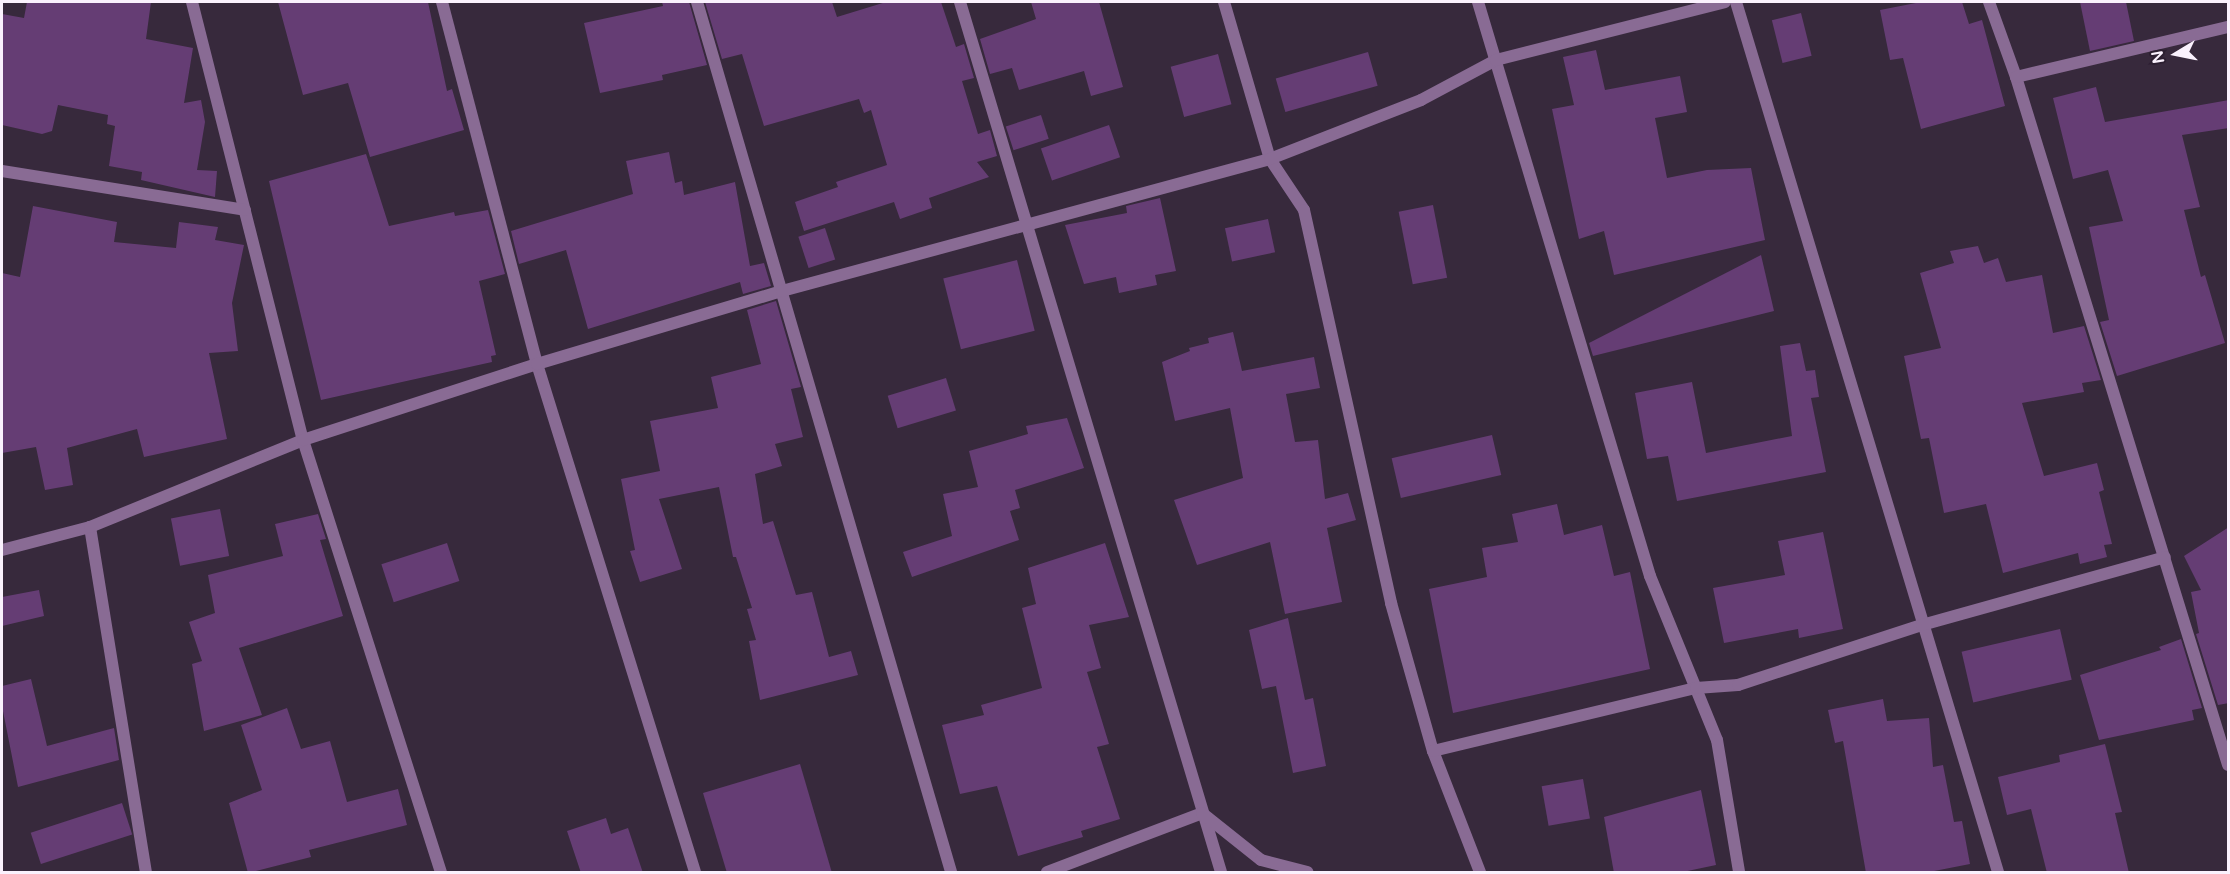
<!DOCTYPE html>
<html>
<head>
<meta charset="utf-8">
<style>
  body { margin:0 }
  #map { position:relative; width:2230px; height:874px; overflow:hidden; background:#37293c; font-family:"Varela Round",sans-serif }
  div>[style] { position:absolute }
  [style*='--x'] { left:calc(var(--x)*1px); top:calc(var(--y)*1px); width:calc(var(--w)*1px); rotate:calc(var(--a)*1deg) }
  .building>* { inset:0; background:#653d74; transform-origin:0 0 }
  .street>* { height:12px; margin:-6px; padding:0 6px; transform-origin:6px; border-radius:6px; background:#896b94 }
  span { translate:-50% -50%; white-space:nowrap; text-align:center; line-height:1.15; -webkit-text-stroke:6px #2c1f31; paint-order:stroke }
  .frame { position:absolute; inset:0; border:3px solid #faf1fd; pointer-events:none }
  .north { position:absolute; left:2146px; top:24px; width:60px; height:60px; -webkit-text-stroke:4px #2c1f31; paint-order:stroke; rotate:260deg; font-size:16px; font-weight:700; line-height:24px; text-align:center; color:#faf1fd }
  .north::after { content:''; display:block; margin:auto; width:21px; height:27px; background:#faf1fd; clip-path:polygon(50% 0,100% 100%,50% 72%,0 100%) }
</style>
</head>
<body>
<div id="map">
  <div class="building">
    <div style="clip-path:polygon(27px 2px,151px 2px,146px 39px,193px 48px,184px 103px,201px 100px,205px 122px,197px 170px,217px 171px,215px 197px,141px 180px,142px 172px,109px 166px,115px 126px,107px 124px,108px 115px,58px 105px,52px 131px,42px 134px,2px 125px,2px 14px,24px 18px)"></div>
    <div style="clip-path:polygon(278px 2px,428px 2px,447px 91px,452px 89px,464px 130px,370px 157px,348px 83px,303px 95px)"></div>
    <div style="clip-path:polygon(662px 2px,689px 2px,707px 65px,662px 75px,663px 80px,600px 93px,584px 23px,663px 6px)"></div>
    <div style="clip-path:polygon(705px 2px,832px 2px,837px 17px,886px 2px,941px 2px,956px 47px,964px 44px,974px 78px,962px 81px,978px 134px,990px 130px,997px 156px,977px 162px,989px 177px,929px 198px,932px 208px,900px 219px,894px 202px,804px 231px,795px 202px,838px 187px,836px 182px,887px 165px,871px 110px,864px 113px,859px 99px,764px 126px,742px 54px,722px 59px)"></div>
    <div style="clip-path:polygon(1031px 2px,1099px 2px,1123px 87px,1091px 96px,1084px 71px,1019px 90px,1012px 68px,990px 74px,980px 39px,1036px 19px)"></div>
    <div style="clip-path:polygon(1921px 2px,1962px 2px,1969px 24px,1982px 20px,2005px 106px,1921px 129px,1903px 58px,1890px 60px,1880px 10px)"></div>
    <div style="clip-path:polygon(2080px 2px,2126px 2px,2134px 41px,2090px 51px)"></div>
    <div style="left:1801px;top:13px;width:44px;height:30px;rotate:76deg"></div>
    <div style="clip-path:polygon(1596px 50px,1605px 90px,1680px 76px,1687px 112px,1655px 118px,1667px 178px,1707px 170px,1751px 168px,1765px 240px,1614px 275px,1604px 231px,1579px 239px,1552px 109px,1574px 105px,1563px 57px)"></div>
    <div style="left:1368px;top:52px;width:35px;height:96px;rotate:74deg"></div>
    <div style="left:1218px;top:54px;width:52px;height:49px;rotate:75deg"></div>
    <div style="clip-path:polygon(2096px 87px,2105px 122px,2229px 100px,2229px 128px,2182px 135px,2200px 207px,2184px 210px,2201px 277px,2205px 275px,2225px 343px,2117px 376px,2100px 322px,2109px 320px,2089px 227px,2123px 221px,2108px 170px,2073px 179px,2053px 98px)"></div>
    <div style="left:1041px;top:115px;width:25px;height:37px;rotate:72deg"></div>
    <div style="left:1109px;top:125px;width:34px;height:72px;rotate:71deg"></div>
    <div style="clip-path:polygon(669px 152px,675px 183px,682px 181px,684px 195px,735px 182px,750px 266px,764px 263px,771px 286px,743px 294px,740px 282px,588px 329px,566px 250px,519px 264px,511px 231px,633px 194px,626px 161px)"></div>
    <div style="clip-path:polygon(366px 154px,389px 226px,454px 212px,455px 216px,488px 210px,505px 274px,479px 281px,496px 355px,491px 356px,492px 362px,321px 400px,269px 181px)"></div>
    <div style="clip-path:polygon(1160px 198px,1176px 271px,1155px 275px,1157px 285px,1119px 293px,1116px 277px,1084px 284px,1065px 225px,1127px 213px,1126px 206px)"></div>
    <div style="left:1433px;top:205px;width:74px;height:35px;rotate:79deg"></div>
    <div style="clip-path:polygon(33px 206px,117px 222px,114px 242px,176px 248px,179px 222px,218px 227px,215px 240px,244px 245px,232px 303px,238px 351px,209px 353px,227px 439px,144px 457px,137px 429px,67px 448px,73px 485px,45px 490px,36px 447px,2px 453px,2px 273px,20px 277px)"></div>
    <div style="left:1268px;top:219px;width:34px;height:44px;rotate:78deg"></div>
    <div style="left:825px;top:228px;width:33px;height:28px;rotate:72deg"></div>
    <div style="clip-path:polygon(1978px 246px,1984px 263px,1998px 258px,2006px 282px,2042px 275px,2053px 333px,2084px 326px,2101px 380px,2082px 383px,2084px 392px,2022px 403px,2044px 476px,2097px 463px,2104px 490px,2099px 492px,2112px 544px,2104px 545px,2107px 557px,2080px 564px,2078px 553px,2003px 573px,1986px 504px,1944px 513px,1929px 438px,1921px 439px,1904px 356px,1941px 348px,1920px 273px,1954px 263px,1950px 251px)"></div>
    <div style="clip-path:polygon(1761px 255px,1774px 311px,1593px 356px,1589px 343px)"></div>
    <div style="left:1017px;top:260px;width:73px;height:76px;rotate:76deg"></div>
    <div style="clip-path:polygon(776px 301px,801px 387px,791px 389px,803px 437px,775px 444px,782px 466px,755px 474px,763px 524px,773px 521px,796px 595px,812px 592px,829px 657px,851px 651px,858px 675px,760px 700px,749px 641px,756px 640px,747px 609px,752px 608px,736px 557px,733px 557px,719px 487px,659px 499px,682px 569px,640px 582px,630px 551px,635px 550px,621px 479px,660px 471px,650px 421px,718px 408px,711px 377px,761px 364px,747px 310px)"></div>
    <div style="clip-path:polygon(1233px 332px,1242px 371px,1314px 357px,1320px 388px,1286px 394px,1295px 442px,1318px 440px,1325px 499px,1348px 493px,1356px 520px,1327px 528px,1342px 602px,1285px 614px,1270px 542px,1197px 565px,1174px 500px,1243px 478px,1230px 408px,1175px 421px,1162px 362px,1190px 351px,1189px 348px,1209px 343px,1208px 338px)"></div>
    <div style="clip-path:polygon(1800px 343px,1806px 371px,1815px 370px,1819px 397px,1811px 398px,1826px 472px,1677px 501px,1668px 456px,1647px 459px,1635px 393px,1692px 382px,1706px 453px,1792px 436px,1780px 346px)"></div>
    <div style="left:946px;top:378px;width:34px;height:61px;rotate:73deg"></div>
    <div style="clip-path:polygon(1067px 418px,1084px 468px,1015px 490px,1020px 508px,1010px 511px,1019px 540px,912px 577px,903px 552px,952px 536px,943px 494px,978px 487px,969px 451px,1028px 434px,1026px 426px)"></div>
    <div style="left:1492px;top:435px;width:41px;height:103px;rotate:77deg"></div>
    <div style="clip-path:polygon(1557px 504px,1564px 535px,1602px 525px,1614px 576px,1630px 572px,1650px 669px,1453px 713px,1429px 589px,1487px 577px,1482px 548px,1518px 542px,1512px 514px)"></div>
    <div style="left:220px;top:509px;width:48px;height:50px;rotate:79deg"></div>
    <div style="clip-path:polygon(318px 514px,326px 539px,320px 540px,343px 616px,239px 648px,262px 715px,204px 731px,192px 664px,202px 661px,189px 622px,215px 613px,208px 575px,283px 556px,275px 524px)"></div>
    <div style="clip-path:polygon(2229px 527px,2229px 703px,2218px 705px,2196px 634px,2199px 633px,2191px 592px,2201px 590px,2184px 556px)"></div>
    <div style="clip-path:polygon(1823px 532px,1843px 629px,1799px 638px,1798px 629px,1724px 643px,1713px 588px,1785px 575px,1778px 541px)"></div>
    <div style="left:447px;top:543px;width:40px;height:69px;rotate:72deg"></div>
    <div style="clip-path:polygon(1105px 543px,1129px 617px,1089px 625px,1101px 668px,1087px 672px,1109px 744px,1097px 747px,1120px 819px,1081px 831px,1083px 837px,1018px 856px,997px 786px,960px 794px,942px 725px,984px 715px,981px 705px,1042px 688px,1022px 608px,1036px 604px,1028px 568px)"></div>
    <div style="clip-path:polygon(39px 590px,44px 616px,2px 626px,2px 597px)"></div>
    <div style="clip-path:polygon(1288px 618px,1305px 700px,1313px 698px,1326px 766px,1293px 773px,1276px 686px,1262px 689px,1249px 630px)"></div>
    <div style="left:2060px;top:629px;width:52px;height:101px;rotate:77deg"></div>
    <div style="clip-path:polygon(2181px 639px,2202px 708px,2192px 710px,2194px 720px,2099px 740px,2080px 675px,2161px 650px,2159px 647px)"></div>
    <div style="clip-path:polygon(31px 679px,47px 746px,114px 728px,119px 760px,18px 787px,2px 706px,2px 686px)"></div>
    <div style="clip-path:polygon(1883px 699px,1887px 721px,1929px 718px,1933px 767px,1943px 765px,1954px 822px,1962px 821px,1970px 864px,1924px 873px,1866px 873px,1843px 741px,1835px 743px,1828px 710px)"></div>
    <div style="clip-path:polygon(287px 708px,301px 749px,330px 741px,347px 802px,398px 789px,407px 825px,309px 850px,311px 857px,248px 873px,229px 803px,262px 790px,241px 725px)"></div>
    <div style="clip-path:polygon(2105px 744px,2122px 812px,2115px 813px,2129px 873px,2047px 873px,2031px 809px,2007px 815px,1998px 777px,2060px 762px,2059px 755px)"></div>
    <div style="clip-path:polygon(800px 764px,832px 873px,727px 873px,703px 793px)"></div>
    <div style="left:1583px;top:779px;width:40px;height:42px;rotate:80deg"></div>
    <div style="clip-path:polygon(1701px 790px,1716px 865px,1678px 873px,1614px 873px,1604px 817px)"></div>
    <div style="left:122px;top:803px;width:33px;height:96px;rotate:72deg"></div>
    <div style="clip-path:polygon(606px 818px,611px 834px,628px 828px,643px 873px,581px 873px,567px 831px)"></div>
  </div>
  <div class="street">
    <div style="--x:192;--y:2;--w:452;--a:75.8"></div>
    <div style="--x:303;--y:440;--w:454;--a:72.3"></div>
    <div style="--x:442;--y:2;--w:374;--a:75.3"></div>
    <div style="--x:537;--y:364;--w:532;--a:72.72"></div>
    <div style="--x:697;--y:2;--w:906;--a:73.72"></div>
    <div style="--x:960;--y:2;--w:908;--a:73.3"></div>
    <div style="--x:1224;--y:2;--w:164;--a:73.7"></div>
    <div style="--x:1270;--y:159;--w:61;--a:56.3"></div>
    <div style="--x:1304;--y:210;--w:403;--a:77.5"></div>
    <div style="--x:1391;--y:603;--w:154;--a:74.2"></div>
    <div style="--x:1433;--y:751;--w:130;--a:68.8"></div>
    <div style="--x:1478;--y:2;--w:599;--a:73.32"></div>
    <div style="--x:1650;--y:576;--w:177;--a:67.8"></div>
    <div style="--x:1717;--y:740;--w:134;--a:80.5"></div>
    <div style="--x:1736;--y:2;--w:909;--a:73.24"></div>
    <div style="--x:1989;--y:2;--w:80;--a:70.2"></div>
    <div style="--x:2016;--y:77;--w:720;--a:72.87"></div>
    <div style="--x:2016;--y:77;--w:218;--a:-13.3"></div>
    <div style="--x:2;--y:171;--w:246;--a:9.1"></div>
    <div style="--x:90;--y:527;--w:350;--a:80.8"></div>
    <div style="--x:2;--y:550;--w:91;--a:-14.6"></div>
    <div style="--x:90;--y:527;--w:230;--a:-22.2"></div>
    <div style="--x:303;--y:440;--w:246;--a:-18"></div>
    <div style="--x:537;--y:364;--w:256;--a:-16.6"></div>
    <div style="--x:782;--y:291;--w:506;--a:-15.14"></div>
    <div style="--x:1270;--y:159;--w:162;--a:-21.3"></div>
    <div style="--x:1421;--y:100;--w:85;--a:-28.1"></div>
    <div style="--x:1496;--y:60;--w:236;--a:-14.2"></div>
    <div style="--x:1433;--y:751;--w:270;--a:-13.5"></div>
    <div style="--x:1696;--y:688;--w:42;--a:-4.1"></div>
    <div style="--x:1738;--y:685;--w:194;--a:-18.1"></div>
    <div style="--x:1922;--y:625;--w:252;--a:-15.6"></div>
    <div style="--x:1047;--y:872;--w:166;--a:-20.8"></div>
    <div style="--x:1202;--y:813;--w:75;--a:38.5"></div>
    <div style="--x:1261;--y:860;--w:48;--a:14.6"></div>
  </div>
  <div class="frame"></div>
  <div class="north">N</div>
</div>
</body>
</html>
